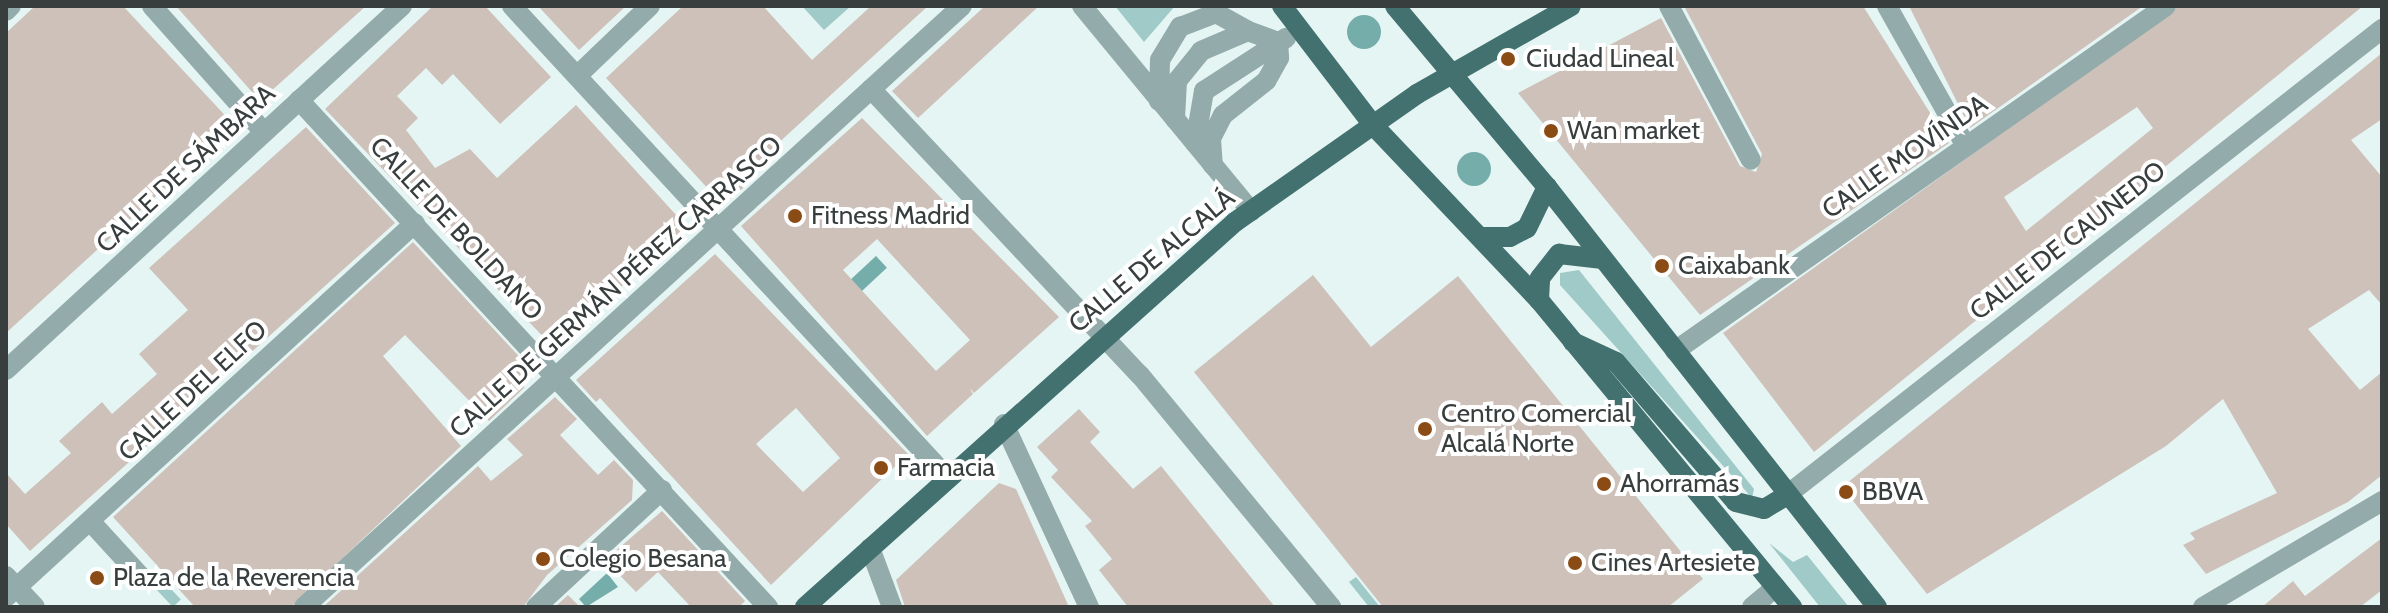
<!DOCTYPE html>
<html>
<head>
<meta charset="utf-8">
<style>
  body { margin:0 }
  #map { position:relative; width:2388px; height:613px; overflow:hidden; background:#e5f5f4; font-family:Cabin,sans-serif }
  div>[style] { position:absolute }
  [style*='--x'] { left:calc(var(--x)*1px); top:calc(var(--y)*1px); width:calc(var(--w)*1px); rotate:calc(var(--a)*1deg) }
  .green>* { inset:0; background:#a0cac7; transform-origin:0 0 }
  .water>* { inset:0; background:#74adaa; transform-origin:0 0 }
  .round { border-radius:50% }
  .building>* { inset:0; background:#cdc1ba }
  .minor>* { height:20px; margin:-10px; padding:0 10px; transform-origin:10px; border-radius:10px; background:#93abaa }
  .major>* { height:20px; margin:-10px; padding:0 10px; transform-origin:10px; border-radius:10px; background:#43716f }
  .dots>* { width:22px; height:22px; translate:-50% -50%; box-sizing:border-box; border:4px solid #fff; border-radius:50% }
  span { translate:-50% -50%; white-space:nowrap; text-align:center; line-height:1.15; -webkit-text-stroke:8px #fff; paint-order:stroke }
  .poi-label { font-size:26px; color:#383e3e }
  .left { translate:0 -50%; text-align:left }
  .street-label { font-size:26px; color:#383e3e }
  .frame { position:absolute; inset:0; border:8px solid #383e3e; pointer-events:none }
</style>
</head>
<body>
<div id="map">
  <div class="green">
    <div style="clip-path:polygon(802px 6px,851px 6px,824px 30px)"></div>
    <div style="clip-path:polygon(1115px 6px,1175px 6px,1144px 42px)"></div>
    <div style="clip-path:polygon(1579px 270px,1754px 489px,1752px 498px,1560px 285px,1560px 273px)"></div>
    <div style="clip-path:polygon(1769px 543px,1793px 562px,1807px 555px,1849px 607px,1820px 607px)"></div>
    <div style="left:157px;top:574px;width:35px;height:11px;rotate:47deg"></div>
    <div style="clip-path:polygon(1356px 577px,1380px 607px,1369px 607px,1349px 582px)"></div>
  </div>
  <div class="water">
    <div class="round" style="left:1347px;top:15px;width:34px;height:34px"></div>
    <div class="round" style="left:1457px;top:152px;width:34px;height:34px"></div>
    <div style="left:876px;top:256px;width:16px;height:36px;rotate:47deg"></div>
    <div style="clip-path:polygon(607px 573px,618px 587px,586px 607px,579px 599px)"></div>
  </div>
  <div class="building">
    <div style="clip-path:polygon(35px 6px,123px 6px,234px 125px,6px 333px,6px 33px)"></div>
    <div style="clip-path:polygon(176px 6px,366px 6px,260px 101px)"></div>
    <div style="clip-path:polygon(433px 6px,485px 6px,551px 77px,500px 124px,453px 74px,442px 85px,426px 68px,397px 96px,418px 118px,406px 130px,435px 168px,470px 149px,497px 178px,576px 105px,687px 227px,554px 348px,325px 109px)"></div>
    <div style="clip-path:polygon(538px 6px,626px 6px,579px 50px)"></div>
    <div style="clip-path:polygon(683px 6px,763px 6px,812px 60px,871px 6px,928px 6px,738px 180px,744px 187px,724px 206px,606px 78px)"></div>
    <div style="clip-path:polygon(985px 6px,1039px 6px,918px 118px,892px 91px)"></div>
    <div style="clip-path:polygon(1684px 6px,1863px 6px,1949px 143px,1700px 315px,1518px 93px,1661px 18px,1740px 166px,1756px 172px,1762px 154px)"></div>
    <div style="clip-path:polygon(1909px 6px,2143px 6px,1970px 128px)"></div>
    <div style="clip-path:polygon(evenodd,2179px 6px,2363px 6px,1814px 452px,1723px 333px,2179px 6px,2137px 107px,2153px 128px,2026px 231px,2004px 197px,2137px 107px)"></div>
    <div style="clip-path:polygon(2382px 53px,2382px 119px,2351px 140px,2382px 177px,2382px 305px,2369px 290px,2308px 329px,2360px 390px,2382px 372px,2382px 475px,2348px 502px,2206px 574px,2183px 545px,2195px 539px,2190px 533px,2277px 493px,2223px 399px,2166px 446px,1927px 594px,1842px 487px)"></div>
    <div style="clip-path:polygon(evenodd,862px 118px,1059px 317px,974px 393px,970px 388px,973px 394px,927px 436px,741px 226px,862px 118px,877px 239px,970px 340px,936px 371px,843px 270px,877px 239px)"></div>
    <div style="clip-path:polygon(306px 127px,395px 223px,30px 551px,6px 524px,6px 473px,25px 494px,71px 453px,59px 441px,102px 402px,112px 414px,157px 374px,139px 354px,188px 310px,149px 268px)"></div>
    <div style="clip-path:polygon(413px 242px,527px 365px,524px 388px,489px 421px,405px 335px,383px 356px,461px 446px,291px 607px,195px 607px,113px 517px)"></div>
    <div style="clip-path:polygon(evenodd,715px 254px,908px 454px,771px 585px,600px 398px,596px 402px,576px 380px,715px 254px,796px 408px,840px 458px,803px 492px,756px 444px,796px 408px)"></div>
    <div style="clip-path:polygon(1313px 275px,1371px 347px,1458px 276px,1703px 579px,1668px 607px,1383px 607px,1194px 372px)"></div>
    <div style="clip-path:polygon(555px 397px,577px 419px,560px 435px,598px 475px,614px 460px,633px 480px,632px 500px,547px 575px,523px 607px,323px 607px,478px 466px,491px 481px,523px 455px,507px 439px)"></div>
    <div style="clip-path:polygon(1079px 409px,1100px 432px,1090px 442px,1133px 489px,1161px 466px,1275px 607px,1128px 607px,1099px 570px,1112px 559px,1085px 526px,1092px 521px,1051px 477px,1058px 470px,1037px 447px)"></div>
    <div style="clip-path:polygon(999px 483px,1016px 489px,1069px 607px,905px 607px,896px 580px)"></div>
    <div style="clip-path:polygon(662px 511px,745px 601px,739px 607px,691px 607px,658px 572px,636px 592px,605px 560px)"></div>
    <div style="clip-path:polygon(2382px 538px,2382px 590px,2360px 607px,2262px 607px,2293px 581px,2305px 596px)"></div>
    <div style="clip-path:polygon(568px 595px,580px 607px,555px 607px)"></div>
  </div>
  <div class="minor">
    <div style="--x:152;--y:6;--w:169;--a:48.4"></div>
    <div style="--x:512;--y:6;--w:641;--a:47.28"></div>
    <div style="--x:1082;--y:6;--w:266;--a:50.5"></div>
    <div style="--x:1669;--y:6;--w:174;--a:62"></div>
    <div style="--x:1887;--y:6;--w:161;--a:60.6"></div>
    <div style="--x:6;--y:11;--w:7;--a:-45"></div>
    <div style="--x:577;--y:76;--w:101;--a:-43.8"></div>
    <div style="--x:871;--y:89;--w:393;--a:46.8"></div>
    <div style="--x:1140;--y:375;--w:301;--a:50.5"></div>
    <div style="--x:299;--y:100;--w:691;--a:47.23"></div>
    <div style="--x:1159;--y:101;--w:41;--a:-88.6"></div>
    <div style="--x:1160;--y:60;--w:39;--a:-59"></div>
    <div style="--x:1180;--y:27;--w:39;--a:-21"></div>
    <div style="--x:1216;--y:13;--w:37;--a:29"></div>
    <div style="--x:1175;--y:119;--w:38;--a:-87"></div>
    <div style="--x:1177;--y:81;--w:38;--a:-51"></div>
    <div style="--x:1201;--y:51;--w:51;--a:-23.1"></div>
    <div style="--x:1248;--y:31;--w:32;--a:20"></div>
    <div style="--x:1278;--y:42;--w:16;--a:86"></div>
    <div style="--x:1279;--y:58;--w:26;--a:119"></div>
    <div style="--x:1266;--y:81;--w:55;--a:141.7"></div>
    <div style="--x:1223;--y:115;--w:27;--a:117"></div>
    <div style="--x:1211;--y:139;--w:26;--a:86"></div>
    <div style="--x:1195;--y:143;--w:53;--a:-80.2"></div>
    <div style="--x:1204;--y:91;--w:98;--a:-32.9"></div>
    <div style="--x:1675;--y:351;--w:600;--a:-35.09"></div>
    <div style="--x:6;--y:370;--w:538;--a:-42.59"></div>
    <div style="--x:1004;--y:424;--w:202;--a:65.1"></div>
    <div style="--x:1787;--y:495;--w:756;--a:-38.07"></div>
    <div style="--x:90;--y:521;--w:79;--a:47.6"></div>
    <div style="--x:870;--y:548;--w:63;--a:69.6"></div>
    <div style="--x:6;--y:576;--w:42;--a:46.9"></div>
    <div style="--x:6;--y:597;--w:554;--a:-42.44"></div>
    <div style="--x:304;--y:607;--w:891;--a:-42.41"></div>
    <div style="--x:536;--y:607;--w:172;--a:-42.9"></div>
    <div style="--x:1752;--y:607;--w:31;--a:-40"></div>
    <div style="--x:2203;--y:607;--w:208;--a:-30.6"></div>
  </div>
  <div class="major">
    <div style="--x:1282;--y:6;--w:150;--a:52.6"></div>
    <div style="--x:1373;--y:125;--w:241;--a:46.5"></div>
    <div style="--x:1539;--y:300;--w:398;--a:50.5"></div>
    <div style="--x:1395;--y:6;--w:236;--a:50"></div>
    <div style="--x:1547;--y:187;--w:534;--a:51.84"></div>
    <div style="--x:1481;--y:237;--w:29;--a:0"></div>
    <div style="--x:1510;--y:237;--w:19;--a:-28"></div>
    <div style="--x:1527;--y:228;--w:46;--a:-64"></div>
    <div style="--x:1539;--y:300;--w:22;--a:-87"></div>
    <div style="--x:1540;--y:278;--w:31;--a:-52"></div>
    <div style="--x:1559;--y:254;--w:44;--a:6.5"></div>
    <div style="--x:1573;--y:342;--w:47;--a:24.9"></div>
    <div style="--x:1616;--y:362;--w:184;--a:49.4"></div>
    <div style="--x:1736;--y:502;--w:29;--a:14"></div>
    <div style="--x:1764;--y:509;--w:27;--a:-31"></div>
    <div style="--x:805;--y:607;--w:577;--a:-41.84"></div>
    <div style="--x:1235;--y:222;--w:223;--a:-35.1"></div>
    <div style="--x:1417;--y:94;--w:177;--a:-29.7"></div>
  </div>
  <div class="dots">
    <div style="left:1508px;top:59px;background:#8b4b15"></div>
    <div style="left:1551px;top:131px;background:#8b4b15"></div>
    <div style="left:795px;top:216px;background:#8b4b15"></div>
    <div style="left:1662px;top:266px;background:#8b4b15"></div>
    <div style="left:1425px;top:429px;background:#8b4b15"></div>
    <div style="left:881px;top:468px;background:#8b4b15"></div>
    <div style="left:1604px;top:484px;background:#8b4b15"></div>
    <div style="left:1846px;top:492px;background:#8b4b15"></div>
    <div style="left:543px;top:559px;background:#8b4b15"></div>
    <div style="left:1575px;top:563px;background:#8b4b15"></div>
    <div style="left:97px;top:578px;background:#8b4b15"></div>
  </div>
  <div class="poi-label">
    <span class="left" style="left:1526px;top:59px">Ciudad Lineal</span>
    <span class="left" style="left:1567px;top:131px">Wan market</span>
    <span class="left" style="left:811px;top:216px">Fitness Madrid</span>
    <span class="left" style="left:1678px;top:266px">Caixabank</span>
    <span class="left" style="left:1441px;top:429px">Centro Comercial<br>Alcalá Norte</span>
    <span class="left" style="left:897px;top:468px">Farmacia</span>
    <span class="left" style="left:1620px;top:484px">Ahorramás</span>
    <span class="left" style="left:1862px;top:492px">BBVA</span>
    <span class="left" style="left:559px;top:559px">Colegio Besana</span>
    <span class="left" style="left:1591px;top:563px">Cines Artesiete</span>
    <span class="left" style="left:113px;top:578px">Plaza de la Reverencia</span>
  </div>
  <div class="street-label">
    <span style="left:1905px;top:157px;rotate:-35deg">CALLE MOVÍNDA</span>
    <span style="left:186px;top:169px;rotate:-43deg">CALLE DE SÁMBARA</span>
    <span style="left:456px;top:229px;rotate:47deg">CALLE DE BOLDANO</span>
    <span style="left:2068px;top:241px;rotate:-38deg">CALLE DE CAUNEDO</span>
    <span style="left:1152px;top:261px;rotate:-40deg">CALLE DE ALCALÁ</span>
    <span style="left:616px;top:287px;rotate:-42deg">CALLE DE GERMÁN PÉREZ CARRASCO</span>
    <span style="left:193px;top:391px;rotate:-43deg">CALLE DEL ELFO</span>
  </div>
  <div class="frame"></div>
</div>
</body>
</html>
